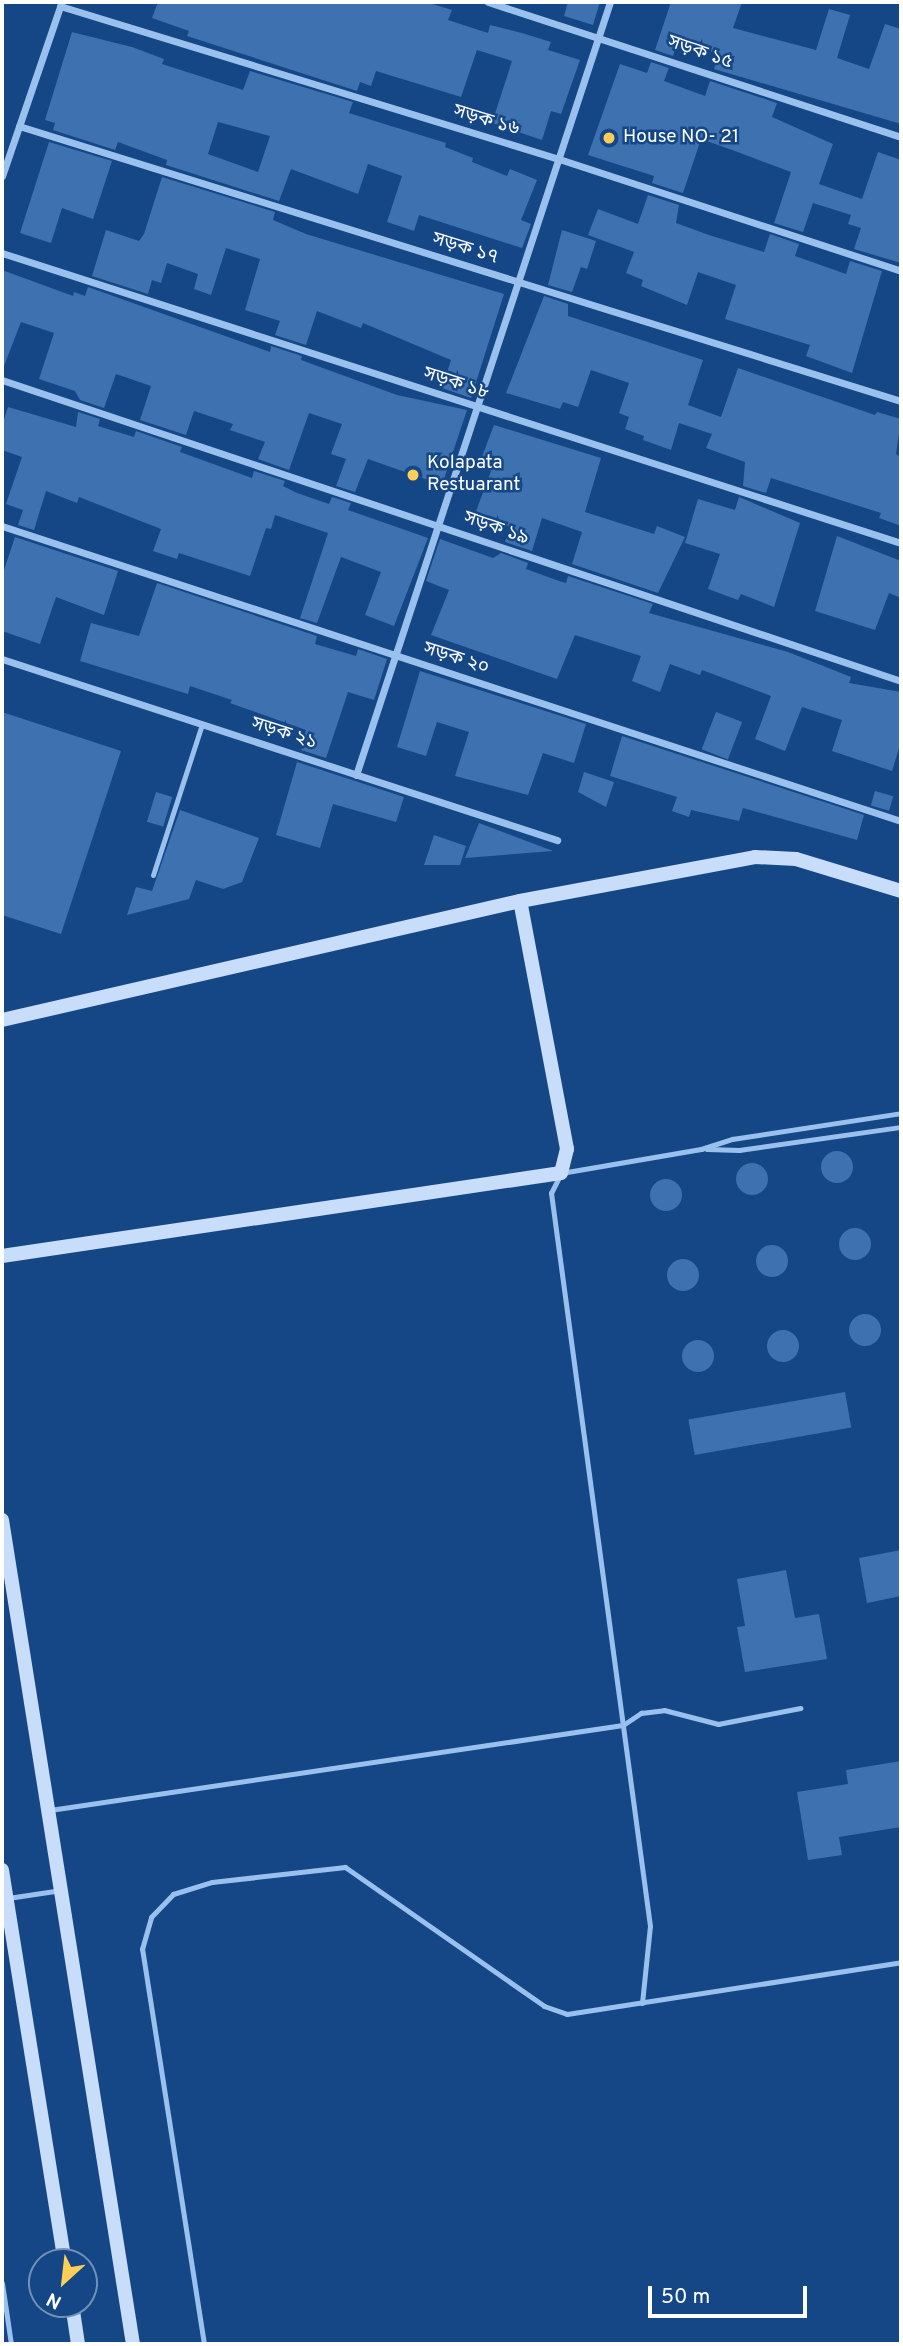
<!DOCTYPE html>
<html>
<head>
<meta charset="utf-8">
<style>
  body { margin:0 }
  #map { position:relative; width:903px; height:2346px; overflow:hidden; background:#154786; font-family:Overpass,"Noto Sans Bengali",sans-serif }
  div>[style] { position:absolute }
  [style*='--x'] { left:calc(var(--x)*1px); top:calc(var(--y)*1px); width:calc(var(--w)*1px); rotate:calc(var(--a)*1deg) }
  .building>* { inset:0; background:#3d71b0; transform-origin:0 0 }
  .round { border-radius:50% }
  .service>* { height:5px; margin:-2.5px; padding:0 2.5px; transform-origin:2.5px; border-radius:2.5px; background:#9ac1ee }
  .minor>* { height:7px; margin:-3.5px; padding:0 3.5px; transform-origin:3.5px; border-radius:3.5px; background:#9ac1ee }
  .secondary>* { height:14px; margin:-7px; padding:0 7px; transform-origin:7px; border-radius:7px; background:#c7ddfa }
  .dots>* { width:19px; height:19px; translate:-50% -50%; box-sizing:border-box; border:4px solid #154786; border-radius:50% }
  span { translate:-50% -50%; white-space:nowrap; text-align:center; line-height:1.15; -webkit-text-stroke:5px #154786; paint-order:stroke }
  .street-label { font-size:19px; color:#fff }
  .poi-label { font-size:19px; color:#fff }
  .left { translate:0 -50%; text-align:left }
  .frame { position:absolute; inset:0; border:4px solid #fff; pointer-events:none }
  .north { position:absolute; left:28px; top:2248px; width:70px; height:70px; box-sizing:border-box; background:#154786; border:2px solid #7391b6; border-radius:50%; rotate:207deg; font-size:19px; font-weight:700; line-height:28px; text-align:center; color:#fff }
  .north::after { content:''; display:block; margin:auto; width:24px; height:32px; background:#ffce57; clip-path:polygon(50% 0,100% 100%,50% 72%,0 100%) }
  .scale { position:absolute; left:648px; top:2286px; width:159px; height:32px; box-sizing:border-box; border:4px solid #fff; border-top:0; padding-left:9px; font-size:21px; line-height:24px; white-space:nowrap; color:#fff; -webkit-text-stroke:5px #154786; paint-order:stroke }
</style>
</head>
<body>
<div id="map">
  <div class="building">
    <div style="clip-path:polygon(158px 2px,426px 2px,452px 10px,448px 20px,488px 33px,490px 25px,522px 33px,551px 42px,548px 50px,580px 60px,561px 114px,551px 111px,542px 140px,492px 123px,512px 61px,477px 50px,461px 97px,376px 71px,371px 86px,360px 82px,357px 91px,187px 36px,189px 31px,152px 18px)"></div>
    <div style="clip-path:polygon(568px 2px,600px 2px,593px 25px,564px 16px)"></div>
    <div style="clip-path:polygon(671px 2px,742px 2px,733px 28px,816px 50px,829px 9px,850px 15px,837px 58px,869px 69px,885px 24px,901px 29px,901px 124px,714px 69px,719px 54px,678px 40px,673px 56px,655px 50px)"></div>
    <div style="clip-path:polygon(evenodd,72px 32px,132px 47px,164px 59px,162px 64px,243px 90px,250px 71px,353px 102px,349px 113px,446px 143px,445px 147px,473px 158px,472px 162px,507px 176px,510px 169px,537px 180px,521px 220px,531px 224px,522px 248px,419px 215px,414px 231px,387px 222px,402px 176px,368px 164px,358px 194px,291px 169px,279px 201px,166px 165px,167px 160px,118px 142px,115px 150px,53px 130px,55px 123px,45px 120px,72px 32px,218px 122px,270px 136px,258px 172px,208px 154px,218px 122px)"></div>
    <div style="clip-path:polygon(651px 62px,669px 68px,664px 81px,705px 96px,710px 81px,777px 103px,772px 117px,833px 144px,819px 184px,862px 199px,878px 152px,901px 160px,901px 263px,854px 249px,861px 228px,848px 224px,851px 215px,813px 203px,803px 232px,774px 223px,791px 172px,735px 151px,701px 139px,683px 193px,652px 183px,654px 176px,588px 155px,620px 64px,647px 73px)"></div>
    <div style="clip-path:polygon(49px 142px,112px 161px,93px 219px,62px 208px,51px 243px,20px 233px)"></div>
    <div style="clip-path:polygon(162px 177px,275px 212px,273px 220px,306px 234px,504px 294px,471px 398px,442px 388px,451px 360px,363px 323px,361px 328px,317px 311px,306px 345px,275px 335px,280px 321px,245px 310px,260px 259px,226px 248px,211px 295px,194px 289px,198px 274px,167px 263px,161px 283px,152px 280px,148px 294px,92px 276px,106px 230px,139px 241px,144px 234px)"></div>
    <div style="clip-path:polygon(648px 195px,679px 205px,676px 223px,709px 235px,764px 252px,770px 234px,799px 244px,795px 256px,846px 274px,850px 261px,882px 271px,852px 373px,806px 356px,810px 345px,725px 319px,736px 285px,698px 272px,687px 305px,641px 286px,643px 280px,626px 273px,634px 252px,588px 235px,598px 209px,638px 224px)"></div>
    <div style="clip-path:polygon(562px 230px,596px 241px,587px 269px,581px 267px,572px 292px,548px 285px)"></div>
    <div style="clip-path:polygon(2px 270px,73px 296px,74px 292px,85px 296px,88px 287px,270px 352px,271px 346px,302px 356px,301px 360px,397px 395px,467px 410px,442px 485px,368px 459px,355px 492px,336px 486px,346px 459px,331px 454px,342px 424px,309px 413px,289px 470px,258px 459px,265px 442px,230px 430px,233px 424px,194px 411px,186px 435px,140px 420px,151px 386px,116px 374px,104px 408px,80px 400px,75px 391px,39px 379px,54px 333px,21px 322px,2px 371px)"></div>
    <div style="clip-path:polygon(544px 296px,568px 304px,568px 316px,703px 360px,688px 405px,721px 417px,738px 368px,875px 415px,877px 412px,901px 419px,896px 454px,901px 457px,901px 526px,879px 518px,881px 513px,771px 478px,766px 493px,743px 486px,745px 462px,706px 448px,712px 434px,679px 423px,671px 450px,643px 440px,644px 436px,625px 429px,629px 417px,619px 413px,629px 383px,591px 370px,578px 407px,563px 402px,560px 409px,506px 393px)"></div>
    <div style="clip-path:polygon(8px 407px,76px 427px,78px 412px,100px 419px,98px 426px,134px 437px,136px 431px,182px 447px,180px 452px,252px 478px,254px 471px,285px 481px,283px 486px,297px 493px,329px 504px,332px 497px,351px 503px,348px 510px,428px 538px,394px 626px,365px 615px,381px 572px,341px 557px,317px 623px,300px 618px,328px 533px,275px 515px,271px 529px,266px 528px,250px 576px,179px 553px,177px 559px,153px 551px,161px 529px,79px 497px,77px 503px,46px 491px,34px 530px,18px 525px,23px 510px,6px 504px,22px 457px,2px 450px,2px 425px)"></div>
    <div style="clip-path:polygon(494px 425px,601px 458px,585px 512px,654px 534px,657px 526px,685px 537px,658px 593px,572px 564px,582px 532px,542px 518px,532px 551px,505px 542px,510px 527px,475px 514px,491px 471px,478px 467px)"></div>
    <div style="clip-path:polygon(739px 497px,800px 523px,774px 607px,741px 594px,738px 600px,708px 589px,720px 554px,685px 543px,698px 499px,735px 510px)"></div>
    <div style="clip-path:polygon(837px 536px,901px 561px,901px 598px,889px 593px,875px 630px,815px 611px)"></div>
    <div style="clip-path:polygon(15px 537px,118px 571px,104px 615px,56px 597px,40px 644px,2px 631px,2px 576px)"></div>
    <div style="clip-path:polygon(440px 539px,493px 558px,501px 553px,528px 563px,526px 569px,559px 581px,566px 583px,568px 576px,653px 604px,649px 613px,788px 652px,851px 677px,849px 683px,901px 692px,901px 742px,892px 771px,832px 751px,842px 720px,802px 707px,785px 751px,755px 739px,771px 696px,702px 670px,700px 675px,670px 664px,660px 692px,632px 681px,641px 656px,575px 635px,557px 679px,431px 635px,449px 590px,426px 581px)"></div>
    <div style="clip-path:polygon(157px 583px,317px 636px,315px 644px,356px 656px,358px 649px,387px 659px,374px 700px,348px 692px,326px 758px,301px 750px,306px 730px,230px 703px,232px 700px,190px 686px,188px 694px,80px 661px,91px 623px,139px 636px)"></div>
    <div style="clip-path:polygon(420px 671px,586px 724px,574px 763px,543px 753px,528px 795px,455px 776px,469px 732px,437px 722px,426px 756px,397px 747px)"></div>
    <div style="clip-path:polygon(2px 712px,121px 751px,61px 934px,2px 915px)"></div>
    <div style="left:716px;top:712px;width:28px;height:40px;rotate:21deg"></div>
    <div style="clip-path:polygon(622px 736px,864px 815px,857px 840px,743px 808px,739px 821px,691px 810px,689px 817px,672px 811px,677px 797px,610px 776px)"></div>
    <div style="clip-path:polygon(297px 762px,404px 797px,396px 822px,333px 804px,320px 848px,276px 835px)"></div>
    <div style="clip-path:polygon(584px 772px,614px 782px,606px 807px,578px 792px)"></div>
    <div style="left:875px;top:791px;width:19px;height:15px;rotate:16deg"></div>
    <div style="left:156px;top:792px;width:17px;height:31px;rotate:17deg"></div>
    <div style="clip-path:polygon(180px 810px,259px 838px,242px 882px,223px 889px,196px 880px,189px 899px,127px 915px,136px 887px,152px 891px)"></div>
    <div style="clip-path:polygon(479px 823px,553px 851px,465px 858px)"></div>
    <div style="clip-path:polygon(434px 835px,466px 846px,460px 865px,424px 865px)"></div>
    <div class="round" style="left:821px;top:1151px;width:32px;height:32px"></div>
    <div class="round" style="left:736px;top:1163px;width:32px;height:32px"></div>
    <div class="round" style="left:650px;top:1179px;width:32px;height:32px"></div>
    <div class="round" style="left:839px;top:1228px;width:32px;height:32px"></div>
    <div class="round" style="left:756px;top:1245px;width:32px;height:32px"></div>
    <div class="round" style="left:667px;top:1259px;width:32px;height:32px"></div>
    <div class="round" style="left:849px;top:1314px;width:32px;height:32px"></div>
    <div class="round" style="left:767px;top:1330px;width:32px;height:32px"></div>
    <div class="round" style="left:682px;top:1340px;width:32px;height:32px"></div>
    <div style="left:845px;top:1392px;width:36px;height:159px;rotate:80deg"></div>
    <div style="clip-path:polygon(901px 1550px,901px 1596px,867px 1603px,859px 1558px)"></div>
    <div style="clip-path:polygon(786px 1570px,795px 1618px,819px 1614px,827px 1659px,745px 1672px,737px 1627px,745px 1626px,737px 1579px)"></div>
    <div style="clip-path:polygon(901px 1761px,901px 1827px,839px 1837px,842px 1855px,808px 1860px,797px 1792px,848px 1784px,846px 1770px)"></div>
  </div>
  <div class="service">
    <div style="--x:153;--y:875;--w:159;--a:-72"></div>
    <div style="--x:707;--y:1149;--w:32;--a:2"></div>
    <div style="--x:739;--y:1150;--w:164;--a:-8.1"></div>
    <div style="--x:50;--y:1810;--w:579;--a:-8.44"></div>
    <div style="--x:623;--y:1725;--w:22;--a:-34"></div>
    <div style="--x:641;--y:1713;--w:23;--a:-7"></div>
    <div style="--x:664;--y:1710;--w:56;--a:14.5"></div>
    <div style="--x:718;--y:1724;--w:84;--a:-11"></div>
    <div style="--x:8;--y:1898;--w:54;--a:-8.6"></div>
    <div style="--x:642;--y:2003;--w:77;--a:-84.1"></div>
    <div style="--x:650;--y:1926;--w:740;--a:-97.69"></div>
    <div style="--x:551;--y:1193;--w:22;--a:-63"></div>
    <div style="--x:561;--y:1173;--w:142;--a:-9.7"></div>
    <div style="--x:701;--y:1149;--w:33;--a:-18"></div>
    <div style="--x:732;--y:1139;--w:171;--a:-8.7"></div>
    <div style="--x:2;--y:2283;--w:62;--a:81.6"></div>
    <div style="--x:204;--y:2344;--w:400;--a:-98.9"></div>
    <div style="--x:142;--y:1949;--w:33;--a:-74"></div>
    <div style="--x:151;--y:1917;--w:32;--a:-46"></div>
    <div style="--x:173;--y:1894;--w:41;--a:-17.1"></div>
    <div style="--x:212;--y:1882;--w:134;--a:-6.4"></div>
    <div style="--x:345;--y:1867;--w:243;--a:34.9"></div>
    <div style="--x:544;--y:2006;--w:24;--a:19"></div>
    <div style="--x:567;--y:2014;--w:338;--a:-8.8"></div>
  </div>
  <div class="minor">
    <div style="--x:488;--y:2;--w:435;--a:18.1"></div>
    <div style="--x:60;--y:6;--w:522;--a:17.05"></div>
    <div style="--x:559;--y:159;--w:360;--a:18.1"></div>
    <div style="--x:19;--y:126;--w:924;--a:17.32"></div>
    <div style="--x:2;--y:176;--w:182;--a:-71.1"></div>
    <div style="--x:2;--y:253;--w:945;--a:17.88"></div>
    <div style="--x:2;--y:380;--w:948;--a:18.51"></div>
    <div style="--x:2;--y:526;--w:946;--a:18.17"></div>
    <div style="--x:2;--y:659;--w:584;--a:18.06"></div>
    <div style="--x:356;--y:775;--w:814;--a:-71.81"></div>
  </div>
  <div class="secondary">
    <div style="--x:2;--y:1020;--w:531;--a:-12.94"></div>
    <div style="--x:520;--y:901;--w:239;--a:-10.6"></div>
    <div style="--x:755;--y:857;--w:41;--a:2.8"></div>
    <div style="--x:796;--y:859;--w:110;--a:16.9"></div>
    <div style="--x:2;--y:1256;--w:565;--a:-8.45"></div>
    <div style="--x:561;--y:1173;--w:25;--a:-76"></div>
    <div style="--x:567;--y:1149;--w:252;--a:-100.7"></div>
    <div style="--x:2;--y:1520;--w:834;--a:80.97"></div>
    <div style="--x:2;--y:1870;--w:397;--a:80.9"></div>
    <div style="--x:72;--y:2304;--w:40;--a:81.5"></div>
  </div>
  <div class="dots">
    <div style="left:609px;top:138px;background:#ffce57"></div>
    <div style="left:413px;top:475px;background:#ffce57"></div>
  </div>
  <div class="street-label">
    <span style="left:700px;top:53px;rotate:19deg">সড়ক ১৫</span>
    <span style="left:486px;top:121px;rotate:17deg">সড়ক ১৬</span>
    <span style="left:465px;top:249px;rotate:17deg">সড়ক ১৭</span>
    <span style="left:456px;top:384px;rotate:18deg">সড়ক ১৮</span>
    <span style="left:496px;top:529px;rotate:19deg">সড়ক ১৯</span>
    <span style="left:456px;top:659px;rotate:18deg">সড়ক ২০</span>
    <span style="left:284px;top:734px;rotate:18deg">সড়ক ২১</span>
  </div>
  <div class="poi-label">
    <span class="left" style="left:623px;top:138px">House NO- 21</span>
    <span class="left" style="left:427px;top:475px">Kolapata<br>Restuarant</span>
  </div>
  <div class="frame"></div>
  <div class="north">N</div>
  <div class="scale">50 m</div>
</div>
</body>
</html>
